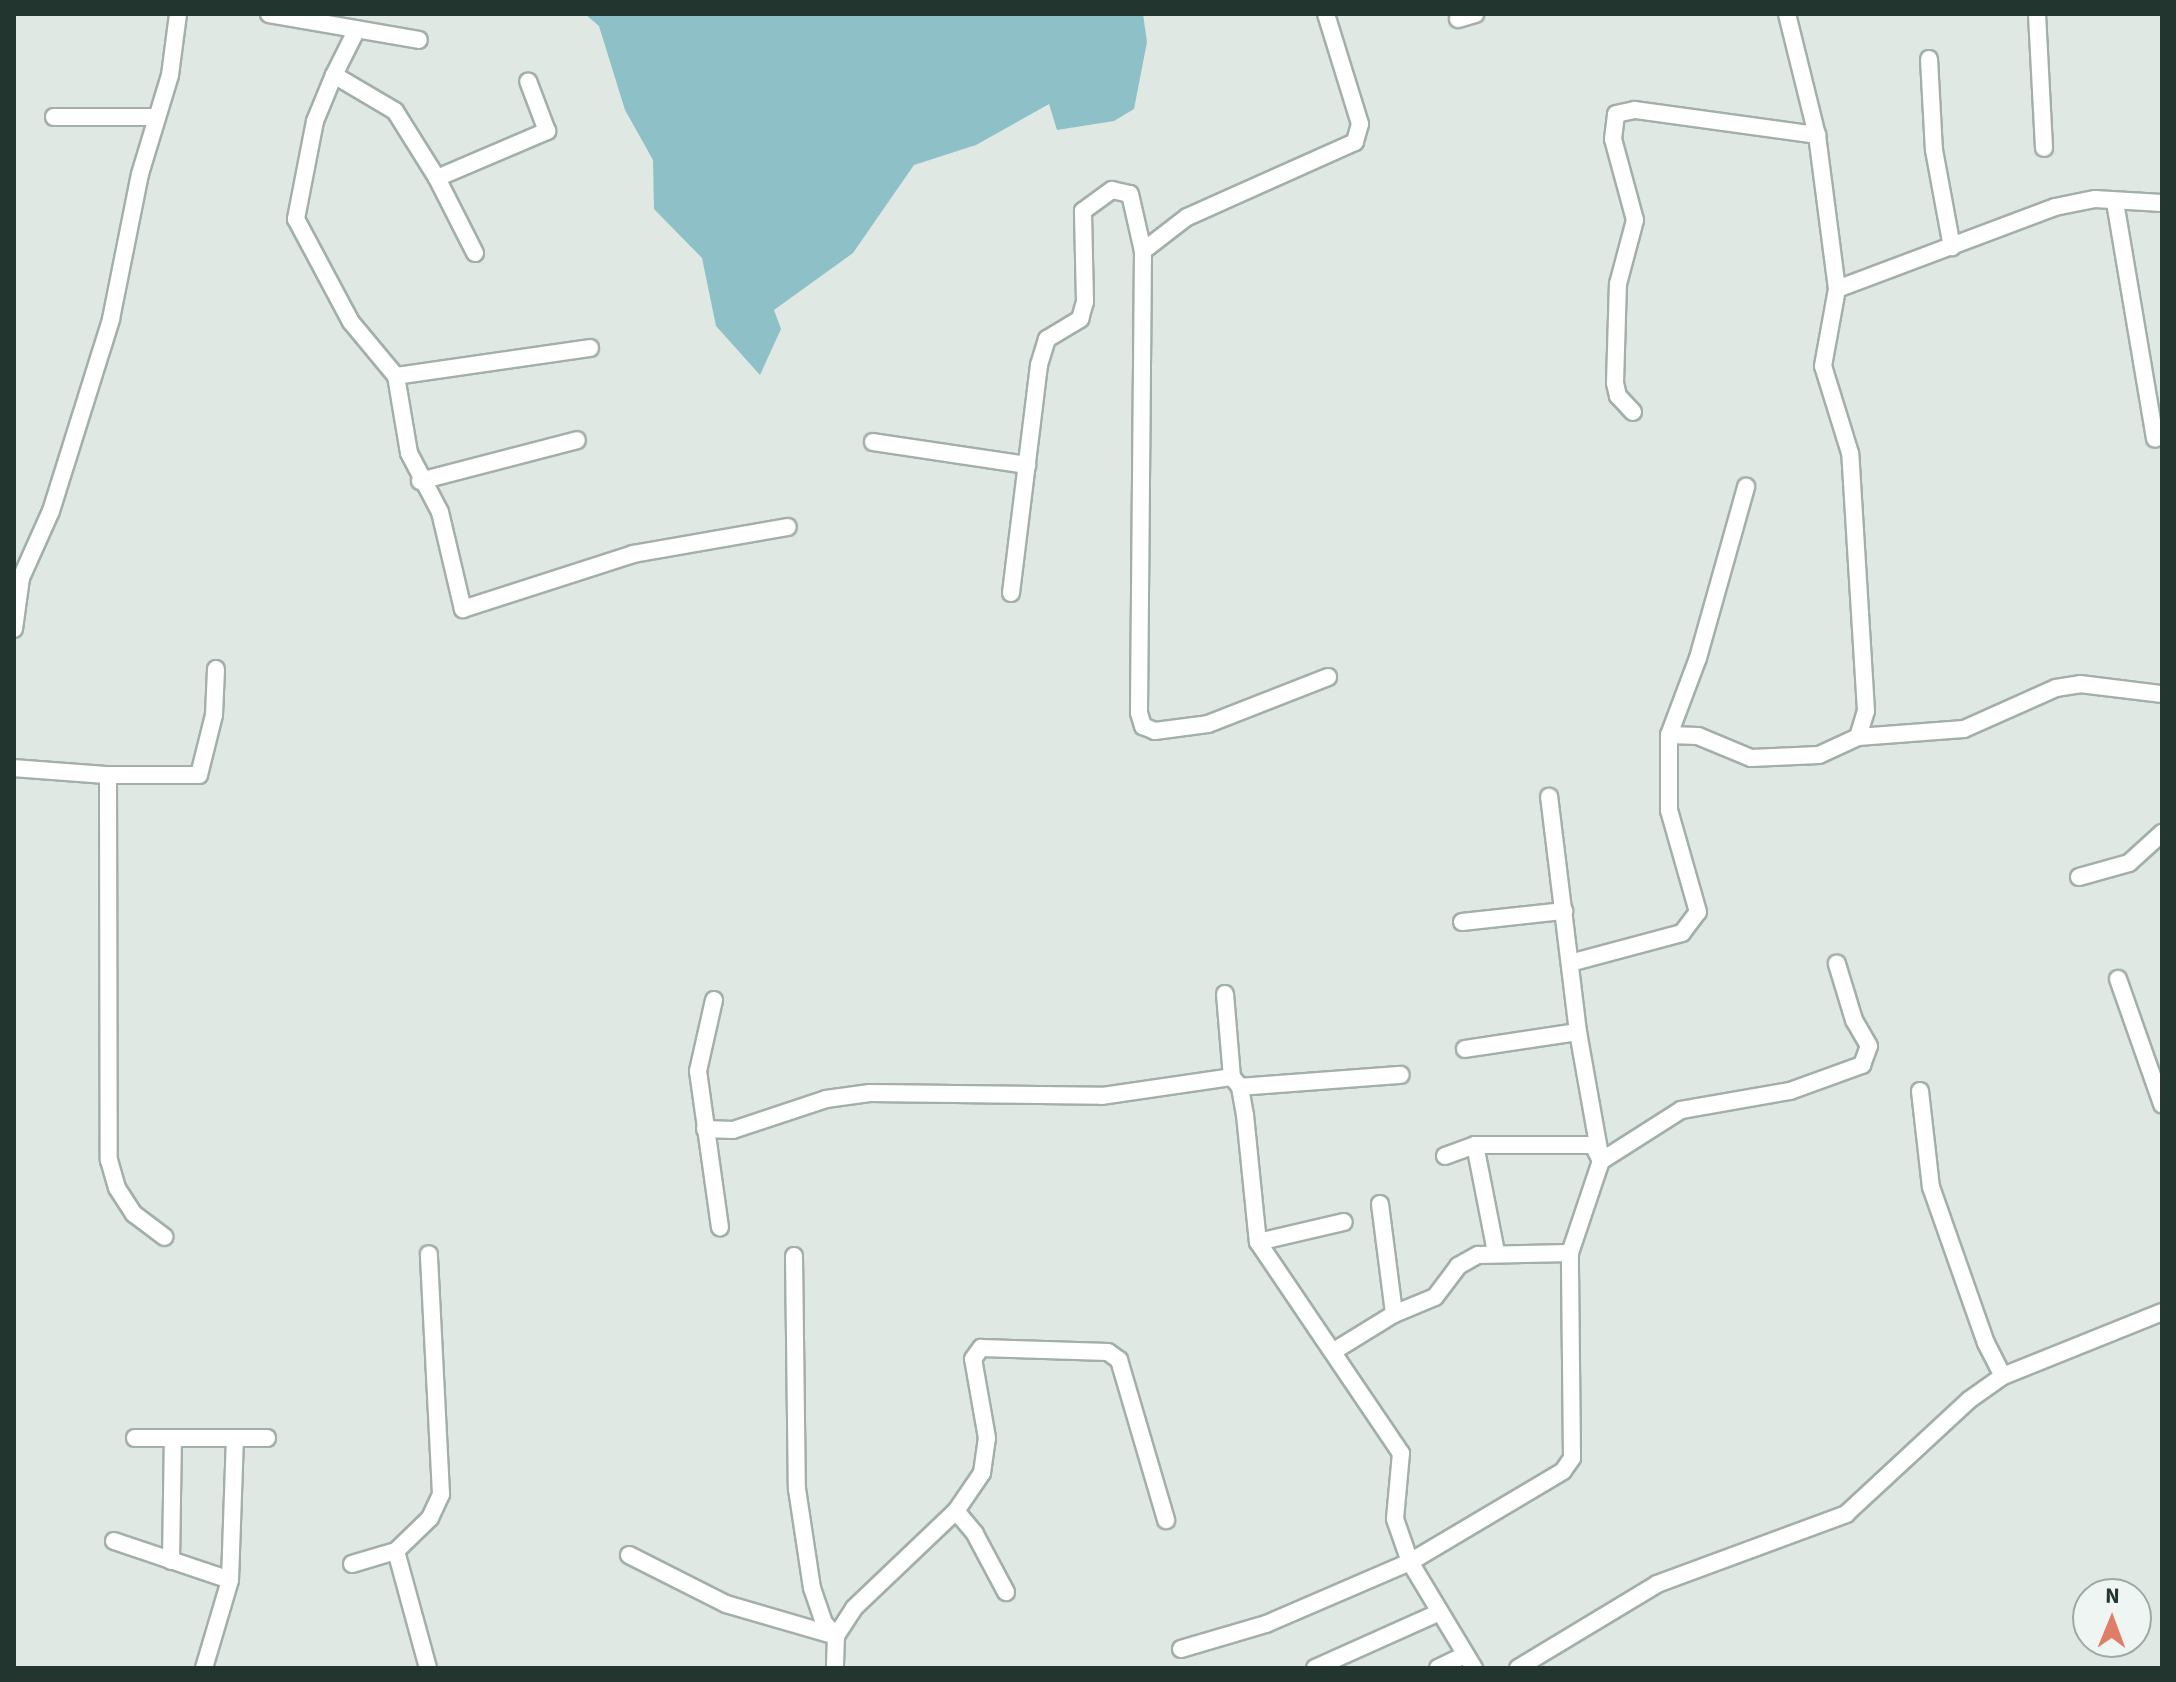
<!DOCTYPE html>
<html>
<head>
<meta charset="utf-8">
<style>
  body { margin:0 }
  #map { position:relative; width:2176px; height:1682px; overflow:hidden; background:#dfe8e3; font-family:"Source Sans 3",sans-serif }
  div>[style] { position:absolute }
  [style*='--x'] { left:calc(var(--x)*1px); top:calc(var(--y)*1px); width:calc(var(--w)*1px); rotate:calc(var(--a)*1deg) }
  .water>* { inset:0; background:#8dc1c7 }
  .roads { filter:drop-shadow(2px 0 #a3afa9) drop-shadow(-2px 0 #a3afa9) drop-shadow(0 2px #a3afa9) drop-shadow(0 -2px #a3afa9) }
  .minor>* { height:16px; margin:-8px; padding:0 8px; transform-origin:8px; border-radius:8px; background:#fff }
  span { translate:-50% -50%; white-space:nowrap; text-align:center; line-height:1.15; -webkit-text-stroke:8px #eff5f2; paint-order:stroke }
  .frame { position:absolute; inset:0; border:16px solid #22362f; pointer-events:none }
  .north { position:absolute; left:2072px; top:1578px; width:80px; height:80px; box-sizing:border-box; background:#eff5f2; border:2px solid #9da9a4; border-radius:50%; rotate:1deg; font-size:22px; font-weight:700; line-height:32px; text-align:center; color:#22362f }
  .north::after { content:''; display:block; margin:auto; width:28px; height:36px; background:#df7d66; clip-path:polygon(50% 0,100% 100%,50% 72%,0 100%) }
</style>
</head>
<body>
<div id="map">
  <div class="water">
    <div style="clip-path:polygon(585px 14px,1143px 14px,1147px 42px,1134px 109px,1114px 121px,1057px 130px,1049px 104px,976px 145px,914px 165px,853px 253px,774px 310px,781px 329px,760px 375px,716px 326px,702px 258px,654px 209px,653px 160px,625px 110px,599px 26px)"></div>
  </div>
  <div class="roads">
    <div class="minor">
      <div style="--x:269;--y:14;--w:152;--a:9.8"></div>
      <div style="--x:1326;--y:14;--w:115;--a:72.8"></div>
      <div style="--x:1360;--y:124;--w:19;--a:106"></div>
      <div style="--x:1355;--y:142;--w:184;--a:155.9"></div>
      <div style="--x:1187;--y:217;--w:56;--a:142.3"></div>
      <div style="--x:1143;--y:251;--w:462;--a:90.5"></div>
      <div style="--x:1139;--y:713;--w:14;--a:73"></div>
      <div style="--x:1143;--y:726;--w:13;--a:23"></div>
      <div style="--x:1155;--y:731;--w:53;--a:-7.5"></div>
      <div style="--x:1208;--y:724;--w:129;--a:-21.4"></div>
      <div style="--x:1787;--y:14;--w:125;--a:76.1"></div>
      <div style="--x:1817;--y:135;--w:155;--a:82.6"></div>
      <div style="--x:2037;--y:14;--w:134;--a:87"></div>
      <div style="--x:1458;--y:19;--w:18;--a:-16"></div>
      <div style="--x:1929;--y:59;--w:91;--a:86.9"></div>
      <div style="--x:1934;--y:150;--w:99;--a:79.5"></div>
      <div style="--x:334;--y:75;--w:51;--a:-63.4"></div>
      <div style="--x:54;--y:117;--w:103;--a:0"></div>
      <div style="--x:437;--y:178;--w:120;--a:-23.1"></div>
      <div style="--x:547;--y:131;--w:53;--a:-110.8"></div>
      <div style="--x:2115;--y:202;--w:240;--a:80.4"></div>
      <div style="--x:475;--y:253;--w:84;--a:-116.9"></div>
      <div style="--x:437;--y:178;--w:79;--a:-122.1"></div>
      <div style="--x:395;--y:111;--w:71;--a:-149.5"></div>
      <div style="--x:334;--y:75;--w:50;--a:112.4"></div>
      <div style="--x:315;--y:121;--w:100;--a:101"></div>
      <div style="--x:296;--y:219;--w:117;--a:61.9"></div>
      <div style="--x:351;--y:322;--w:70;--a:50.2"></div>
      <div style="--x:396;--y:376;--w:78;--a:80.4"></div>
      <div style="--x:409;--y:453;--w:67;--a:62.3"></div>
      <div style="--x:440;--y:512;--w:100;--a:76.7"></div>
      <div style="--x:463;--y:609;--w:179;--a:-17.9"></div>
      <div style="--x:633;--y:554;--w:157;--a:-9.9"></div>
      <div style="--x:396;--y:376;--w:196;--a:-8.2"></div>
      <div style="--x:1633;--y:412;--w:22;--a:-133"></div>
      <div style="--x:1618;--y:396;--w:13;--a:-103"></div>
      <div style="--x:1615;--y:383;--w:99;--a:-88.3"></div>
      <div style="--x:1618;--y:284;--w:66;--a:-75.1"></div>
      <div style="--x:1635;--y:220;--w:84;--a:-105.2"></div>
      <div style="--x:1613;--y:139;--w:25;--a:-83"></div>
      <div style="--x:1616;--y:114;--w:19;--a:-12"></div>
      <div style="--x:1635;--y:110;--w:184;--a:7.8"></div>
      <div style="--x:873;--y:442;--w:156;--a:8.5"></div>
      <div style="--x:420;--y:481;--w:162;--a:-14.6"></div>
      <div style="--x:1011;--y:593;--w:230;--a:-83"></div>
      <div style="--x:1039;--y:365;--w:27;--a:-73"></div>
      <div style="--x:1047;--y:339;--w:39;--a:-31"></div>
      <div style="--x:1080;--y:319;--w:18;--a:-74"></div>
      <div style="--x:1085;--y:302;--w:91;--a:-91.3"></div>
      <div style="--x:1083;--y:211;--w:36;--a:-36"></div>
      <div style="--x:1112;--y:190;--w:18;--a:13"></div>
      <div style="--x:1130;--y:194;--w:58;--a:77.2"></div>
      <div style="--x:14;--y:629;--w:51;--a:-82.2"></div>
      <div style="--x:21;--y:578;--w:73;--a:-65.9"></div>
      <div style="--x:51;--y:511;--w:201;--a:-72.6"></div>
      <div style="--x:111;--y:319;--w:148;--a:-78.7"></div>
      <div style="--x:140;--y:174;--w:103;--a:-73.1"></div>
      <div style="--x:170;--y:75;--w:62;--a:-82.5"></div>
      <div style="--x:1669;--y:735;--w:29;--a:2"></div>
      <div style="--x:1698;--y:736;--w:57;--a:22.5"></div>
      <div style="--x:1751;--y:758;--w:68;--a:-2.5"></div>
      <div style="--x:1819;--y:755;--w:43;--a:-24.8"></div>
      <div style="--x:1858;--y:737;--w:27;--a:-73"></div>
      <div style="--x:1866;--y:711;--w:258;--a:-93.5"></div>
      <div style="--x:1850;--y:453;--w:91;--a:-107.2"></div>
      <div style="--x:1823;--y:366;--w:78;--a:-79.7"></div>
      <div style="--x:1837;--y:289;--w:233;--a:-20.6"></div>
      <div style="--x:2055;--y:207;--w:41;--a:-11.3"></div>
      <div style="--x:2095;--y:199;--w:67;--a:3.4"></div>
      <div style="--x:1858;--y:737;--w:106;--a:-4.3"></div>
      <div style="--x:1964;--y:729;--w:101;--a:-24"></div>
      <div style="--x:2056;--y:688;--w:24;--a:-9"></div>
      <div style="--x:2080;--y:684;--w:83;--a:7"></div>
      <div style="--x:14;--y:768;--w:94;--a:4.3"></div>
      <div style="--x:108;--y:775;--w:385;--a:89.9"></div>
      <div style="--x:109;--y:1160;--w:29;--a:74"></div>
      <div style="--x:117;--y:1188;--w:31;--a:57"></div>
      <div style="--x:134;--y:1214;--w:38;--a:37"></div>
      <div style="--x:108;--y:775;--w:91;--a:0"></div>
      <div style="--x:199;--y:775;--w:62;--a:-76"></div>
      <div style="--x:214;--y:715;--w:46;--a:-87.5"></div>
      <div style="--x:2079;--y:877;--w:52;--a:-15.6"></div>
      <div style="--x:2129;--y:863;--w:45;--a:-42.3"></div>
      <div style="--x:1462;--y:922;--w:103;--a:-6.2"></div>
      <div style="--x:1570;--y:963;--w:116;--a:-15"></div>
      <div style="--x:1682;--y:933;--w:26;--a:-53"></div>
      <div style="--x:1698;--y:912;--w:106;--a:-105.9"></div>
      <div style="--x:1669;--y:810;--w:75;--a:-90"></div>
      <div style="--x:1669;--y:735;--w:82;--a:-69.4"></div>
      <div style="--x:1698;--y:658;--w:178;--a:-74.3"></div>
      <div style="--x:2118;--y:979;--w:133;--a:70.6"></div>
      <div style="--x:1225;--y:994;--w:83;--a:85.2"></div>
      <div style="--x:1232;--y:1077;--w:13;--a:51"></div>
      <div style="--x:1240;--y:1087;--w:28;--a:80"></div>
      <div style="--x:1245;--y:1115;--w:128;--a:84.2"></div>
      <div style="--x:1258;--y:1242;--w:255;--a:55.9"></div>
      <div style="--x:1401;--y:1453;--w:66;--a:95.2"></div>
      <div style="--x:1395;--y:1519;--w:46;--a:70.8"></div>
      <div style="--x:1410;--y:1562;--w:124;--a:58.9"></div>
      <div style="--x:714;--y:1000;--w:73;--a:102.7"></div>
      <div style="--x:698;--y:1071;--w:158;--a:82"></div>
      <div style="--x:1465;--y:1049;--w:114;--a:-8.6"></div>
      <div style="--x:1240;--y:1087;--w:161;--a:-4.3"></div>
      <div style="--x:1920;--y:1091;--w:97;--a:83.5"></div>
      <div style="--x:1931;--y:1187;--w:165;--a:70.6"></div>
      <div style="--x:1986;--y:1343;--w:37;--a:63"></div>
      <div style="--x:705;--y:1129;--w:28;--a:2"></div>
      <div style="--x:733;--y:1130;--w:98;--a:-18.4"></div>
      <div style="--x:826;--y:1099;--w:44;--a:-7.8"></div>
      <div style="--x:870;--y:1093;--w:232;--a:0.7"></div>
      <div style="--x:1102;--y:1096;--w:131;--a:-8.3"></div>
      <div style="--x:1475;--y:1145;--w:109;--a:78.9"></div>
      <div style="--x:1445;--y:1156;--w:32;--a:-20"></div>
      <div style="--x:1475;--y:1145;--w:118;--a:0"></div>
      <div style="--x:1593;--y:1145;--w:18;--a:63"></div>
      <div style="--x:1601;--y:1161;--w:95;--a:-32.5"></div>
      <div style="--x:1681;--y:1110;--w:111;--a:-9.9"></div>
      <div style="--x:1790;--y:1091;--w:77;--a:-19.9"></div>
      <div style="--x:1862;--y:1065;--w:20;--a:-70"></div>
      <div style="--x:1869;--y:1046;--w:30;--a:-120"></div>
      <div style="--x:1854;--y:1020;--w:59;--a:-106.9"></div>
      <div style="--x:1380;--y:1204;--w:111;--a:82.7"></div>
      <div style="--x:1258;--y:1242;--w:88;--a:-13.1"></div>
      <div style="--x:794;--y:1256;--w:233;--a:89.3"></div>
      <div style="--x:797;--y:1489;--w:100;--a:81.4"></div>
      <div style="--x:812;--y:1588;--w:37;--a:71"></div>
      <div style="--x:824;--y:1623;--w:18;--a:47"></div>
      <div style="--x:836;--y:1636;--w:33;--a:-57"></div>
      <div style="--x:854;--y:1608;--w:141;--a:-43.6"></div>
      <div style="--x:956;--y:1511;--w:46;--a:-55.6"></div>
      <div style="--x:982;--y:1473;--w:35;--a:-82"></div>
      <div style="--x:987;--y:1438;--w:80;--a:-100"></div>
      <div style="--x:973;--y:1359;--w:14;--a:-54"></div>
      <div style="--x:981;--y:1348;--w:127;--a:1.8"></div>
      <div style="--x:1108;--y:1352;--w:14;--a:36"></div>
      <div style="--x:1119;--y:1360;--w:167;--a:73.6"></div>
      <div style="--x:1334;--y:1351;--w:70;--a:-31.7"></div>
      <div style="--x:1394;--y:1314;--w:44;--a:-22.5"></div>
      <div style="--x:1435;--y:1297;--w:39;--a:-53"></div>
      <div style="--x:1458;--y:1266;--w:23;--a:-29"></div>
      <div style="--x:1478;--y:1255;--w:92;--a:-1.2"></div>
      <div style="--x:135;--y:1438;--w:132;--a:0"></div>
      <div style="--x:956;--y:1511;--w:30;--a:50"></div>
      <div style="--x:975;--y:1534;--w:66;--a:61.9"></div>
      <div style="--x:114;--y:1541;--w:122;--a:18.6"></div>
      <div style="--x:396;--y:1551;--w:121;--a:74.7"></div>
      <div style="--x:629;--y:1555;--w:109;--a:26.8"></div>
      <div style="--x:726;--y:1604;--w:115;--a:16.2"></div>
      <div style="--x:836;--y:1636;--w:32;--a:92"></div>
      <div style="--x:171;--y:1561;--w:122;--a:-89.1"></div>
      <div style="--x:352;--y:1564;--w:46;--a:-16.5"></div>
      <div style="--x:396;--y:1551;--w:47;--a:-44.1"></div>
      <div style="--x:430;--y:1518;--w:26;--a:-65"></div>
      <div style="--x:441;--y:1494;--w:240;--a:-92.9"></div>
      <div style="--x:1181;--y:1649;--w:89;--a:-16.4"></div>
      <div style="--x:1266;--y:1624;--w:157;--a:-23.3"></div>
      <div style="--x:1410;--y:1562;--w:178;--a:-30.7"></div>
      <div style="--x:1563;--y:1471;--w:16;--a:-55"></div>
      <div style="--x:1572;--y:1458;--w:205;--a:-90.6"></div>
      <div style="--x:1570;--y:1253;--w:97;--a:-71.4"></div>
      <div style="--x:1601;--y:1161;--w:131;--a:-100.1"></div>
      <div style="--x:1578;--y:1032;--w:237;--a:-97"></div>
      <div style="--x:204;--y:1668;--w:92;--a:-73.5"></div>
      <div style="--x:230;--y:1580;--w:141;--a:-88"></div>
      <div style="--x:1315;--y:1668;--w:137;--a:-24.1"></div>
      <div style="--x:1438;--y:1668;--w:30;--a:-26"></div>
      <div style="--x:1518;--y:1668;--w:162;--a:-31.1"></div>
      <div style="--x:1657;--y:1584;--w:202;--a:-20.3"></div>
      <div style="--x:1846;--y:1514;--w:168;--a:-42.8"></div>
      <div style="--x:1969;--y:1400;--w:42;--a:-35.2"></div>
      <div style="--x:2003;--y:1376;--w:171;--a:-21.9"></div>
    </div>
  </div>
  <div class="frame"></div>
  <div class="north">N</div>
</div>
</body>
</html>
